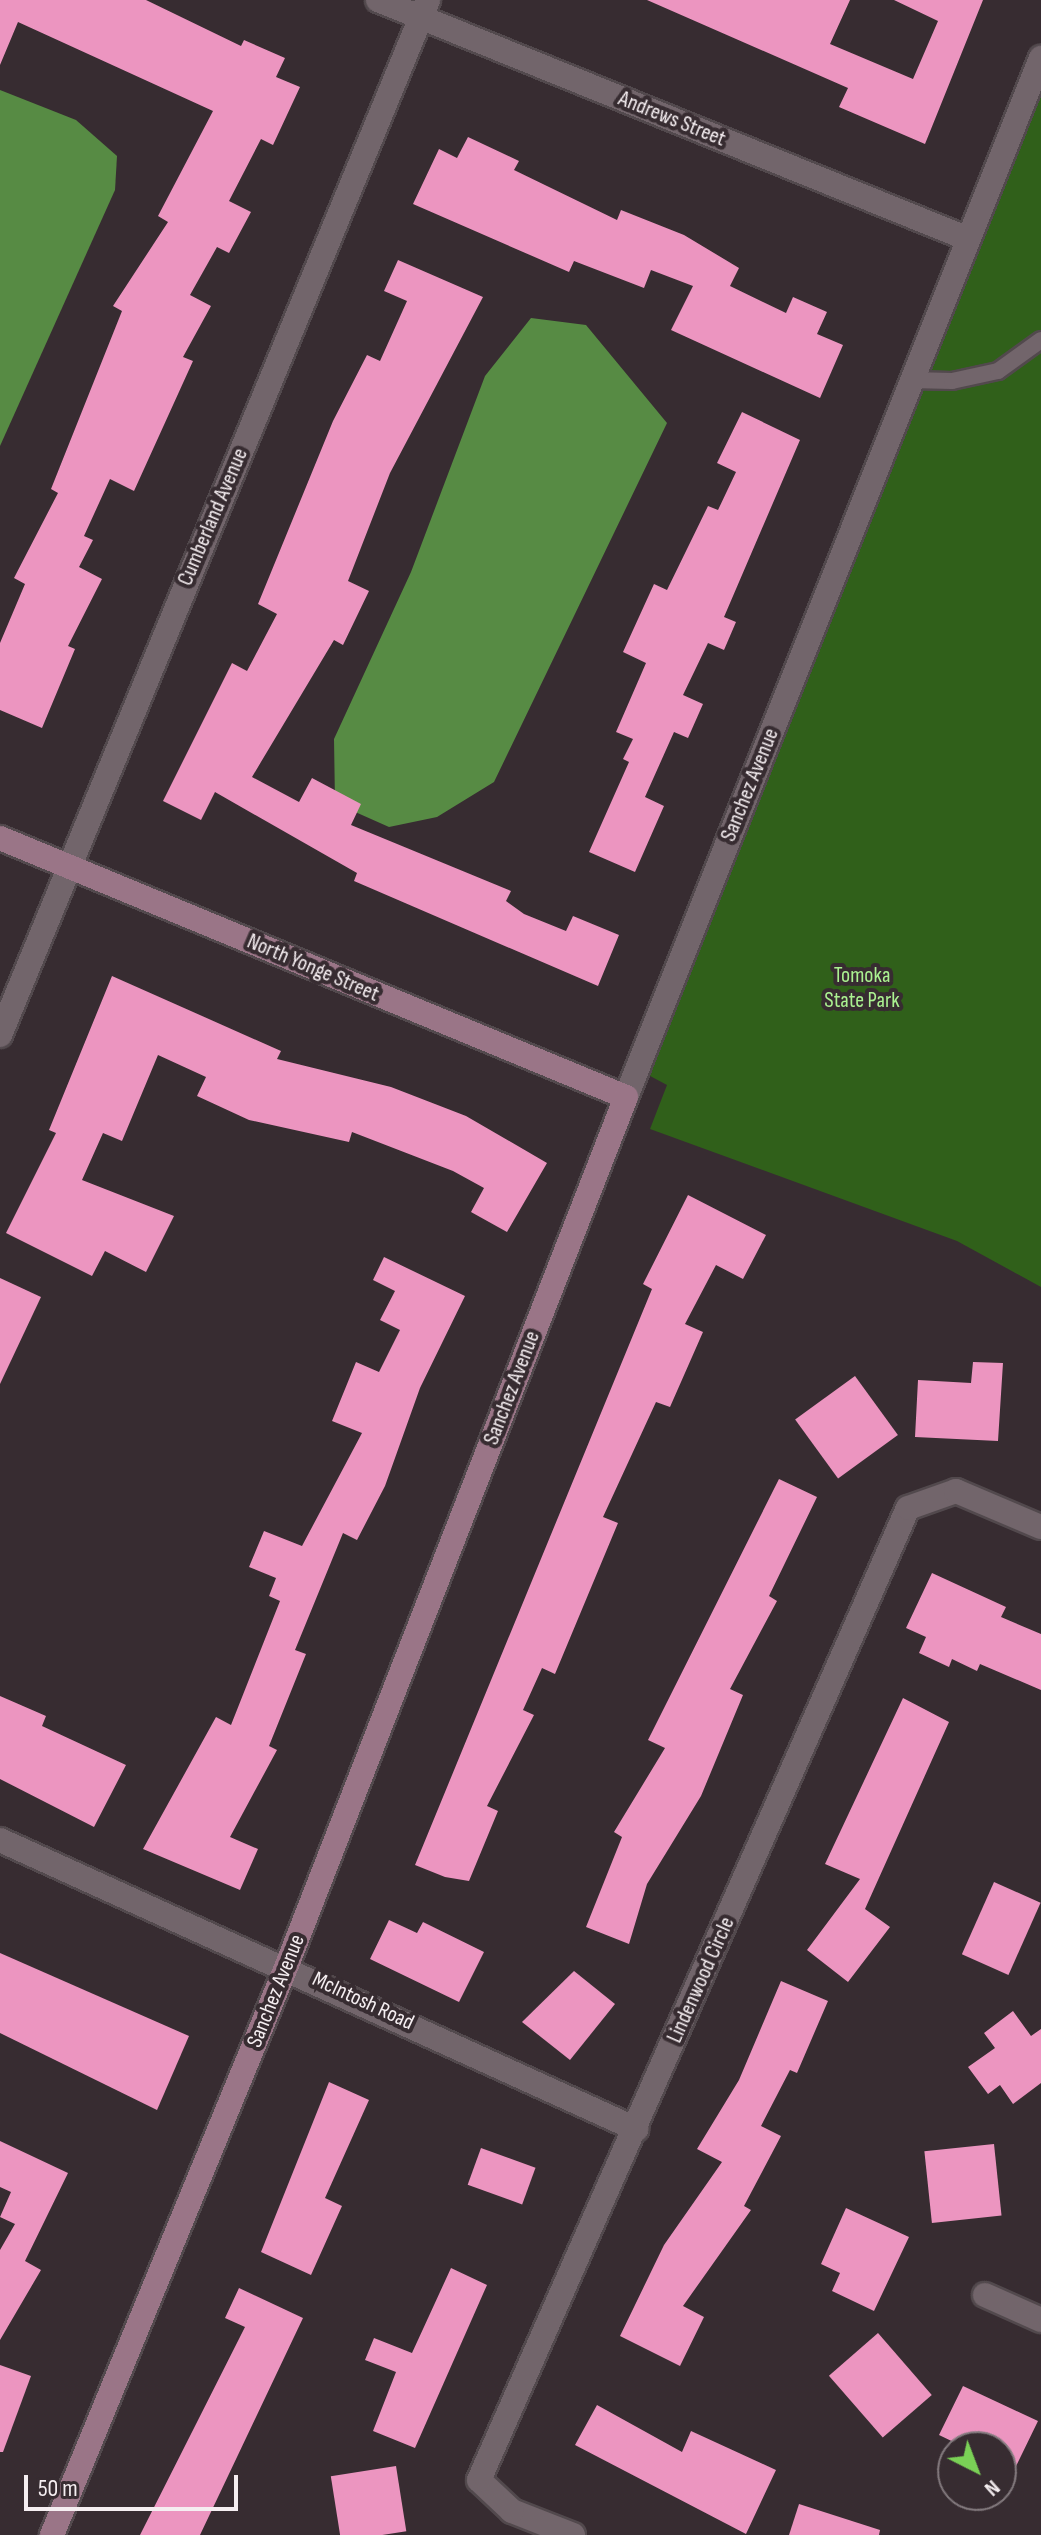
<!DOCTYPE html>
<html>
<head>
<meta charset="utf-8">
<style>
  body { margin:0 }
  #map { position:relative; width:1041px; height:2535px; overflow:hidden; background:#372c31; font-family:"Sofia Sans Condensed",sans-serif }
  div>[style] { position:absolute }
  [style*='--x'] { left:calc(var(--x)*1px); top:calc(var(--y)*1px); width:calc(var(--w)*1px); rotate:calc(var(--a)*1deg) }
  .green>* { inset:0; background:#30601a }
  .water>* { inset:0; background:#578b44 }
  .building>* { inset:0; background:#ec95c0; transform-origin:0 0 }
  .roads { filter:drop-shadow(2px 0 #52494d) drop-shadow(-2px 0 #52494d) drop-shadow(0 2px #52494d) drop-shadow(0 -2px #52494d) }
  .lane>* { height:16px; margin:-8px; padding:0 8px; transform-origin:8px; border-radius:8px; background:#72656b }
  .street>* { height:24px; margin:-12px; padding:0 12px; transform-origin:12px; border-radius:12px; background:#72656b }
  .secondary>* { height:24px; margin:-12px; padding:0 12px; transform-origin:12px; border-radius:12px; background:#9a7587 }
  span { translate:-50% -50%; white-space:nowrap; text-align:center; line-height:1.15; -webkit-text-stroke:8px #372c31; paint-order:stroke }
  .street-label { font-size:22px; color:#f5eef1 }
  .park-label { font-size:22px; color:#abf291 }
  .north { position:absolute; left:937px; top:2431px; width:80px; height:80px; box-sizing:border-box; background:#372c31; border:2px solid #837a7e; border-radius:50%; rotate:138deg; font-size:22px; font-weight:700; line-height:32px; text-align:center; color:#f5eef1 }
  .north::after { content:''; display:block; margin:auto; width:28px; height:36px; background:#7ad156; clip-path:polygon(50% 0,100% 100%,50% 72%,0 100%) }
  .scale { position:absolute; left:24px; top:2475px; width:214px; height:36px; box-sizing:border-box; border:4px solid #f5eef1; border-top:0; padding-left:10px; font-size:24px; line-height:28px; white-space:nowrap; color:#f5eef1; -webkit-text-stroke:6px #372c31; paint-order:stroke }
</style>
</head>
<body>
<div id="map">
  <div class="green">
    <div style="clip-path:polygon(1041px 48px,1041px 1287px,957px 1241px,650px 1129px,667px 1085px,637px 1069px)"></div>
  </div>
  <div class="water">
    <div style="clip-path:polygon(0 90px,76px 120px,117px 156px,115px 190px,0 446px)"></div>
    <div style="clip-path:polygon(531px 318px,586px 325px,667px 423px,494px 782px,437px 817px,389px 827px,335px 803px,334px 739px,411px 572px,485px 376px)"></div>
  </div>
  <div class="building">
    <div style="clip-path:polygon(0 0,146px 0,241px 46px,244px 40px,285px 58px,276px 77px,300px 87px,273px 145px,261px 139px,229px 201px,251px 212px,229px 253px,217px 247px,190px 295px,211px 306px,183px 357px,193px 361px,134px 491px,110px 479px,84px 536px,93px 540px,79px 567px,102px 579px,68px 646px,75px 649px,42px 728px,0 710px,0 643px,25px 584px,14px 578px,58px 493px,51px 489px,122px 311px,113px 306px,168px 222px,158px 216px,213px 111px,18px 22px,0 65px)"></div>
    <div style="clip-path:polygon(647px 0,850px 0,830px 44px,913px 79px,938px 21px,894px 0,983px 0,925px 144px,839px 107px,848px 88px)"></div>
    <div style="clip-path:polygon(468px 137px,519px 161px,514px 170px,617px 220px,621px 210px,684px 235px,739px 268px,730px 286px,786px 313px,793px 297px,827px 312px,817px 334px,843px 345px,820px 398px,671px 330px,693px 286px,651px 270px,644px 288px,574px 261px,569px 272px,413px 204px,439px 149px,457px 158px)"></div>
    <div style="clip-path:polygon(398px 260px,483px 297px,390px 473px,348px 581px,369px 591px,343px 645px,334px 640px,252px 777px,299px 802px,312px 778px,361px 804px,351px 825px,511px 891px,506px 901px,524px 914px,566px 931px,573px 916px,619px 935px,598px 986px,354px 881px,357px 873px,215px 792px,201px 820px,163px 801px,232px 663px,247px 671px,277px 614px,258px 604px,333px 421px,367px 355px,380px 361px,407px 301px,384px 291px)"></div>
    <div style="clip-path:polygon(742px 412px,800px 440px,724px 617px,736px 622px,724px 650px,708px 643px,683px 695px,703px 704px,688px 738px,674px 732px,645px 797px,664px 806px,635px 872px,589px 852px,629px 762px,623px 759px,633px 739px,616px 732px,646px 663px,623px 652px,654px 584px,667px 590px,708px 506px,718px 510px,736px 472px,717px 463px)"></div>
    <div style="clip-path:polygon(112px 976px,281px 1051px,277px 1059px,391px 1087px,466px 1116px,547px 1163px,507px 1232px,471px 1212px,484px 1188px,453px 1171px,352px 1132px,349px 1142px,249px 1120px,197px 1096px,206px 1077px,158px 1055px,122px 1141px,103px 1133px,82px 1180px,174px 1216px,146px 1272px,105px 1251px,92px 1276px,6px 1233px,56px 1133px,49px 1130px)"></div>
    <div style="clip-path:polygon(688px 1195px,766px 1235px,743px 1279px,716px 1265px,685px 1324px,703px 1332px,670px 1407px,656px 1402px,603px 1517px,618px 1523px,555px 1674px,542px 1668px,523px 1710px,534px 1715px,487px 1806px,498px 1811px,469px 1881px,445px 1877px,415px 1865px,652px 1289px,643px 1284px)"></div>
    <div style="clip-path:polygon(384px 1257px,465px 1296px,420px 1388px,385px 1486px,357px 1540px,343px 1533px,295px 1650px,306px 1654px,269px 1746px,277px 1750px,230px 1837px,258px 1849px,240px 1890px,143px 1849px,216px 1717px,231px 1725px,280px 1601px,269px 1596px,276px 1578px,249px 1567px,264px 1531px,302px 1546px,362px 1433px,332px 1421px,356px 1362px,379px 1372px,400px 1330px,380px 1320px,395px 1291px,373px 1280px)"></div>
    <div style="clip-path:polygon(0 1278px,41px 1297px,0 1384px)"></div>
    <div style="clip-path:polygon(973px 1362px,1003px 1363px,998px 1441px,915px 1437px,918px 1380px,971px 1383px)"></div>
    <div style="left:855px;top:1376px;width:73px;height:74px;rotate:54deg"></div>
    <div style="clip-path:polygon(779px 1479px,817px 1497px,769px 1596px,777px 1601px,730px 1689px,743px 1695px,701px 1796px,647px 1884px,629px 1944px,586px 1927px,622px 1837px,614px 1832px,665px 1748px,648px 1740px)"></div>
    <div style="clip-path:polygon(932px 1573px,1006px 1607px,1001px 1617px,1041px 1634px,1041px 1690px,980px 1664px,977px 1671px,952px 1659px,949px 1667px,919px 1653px,926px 1637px,906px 1628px)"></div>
    <div style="clip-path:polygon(0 1696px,46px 1716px,42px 1726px,126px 1765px,94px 1827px,0 1779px)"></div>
    <div style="clip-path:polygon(903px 1698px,949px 1722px,865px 1909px,890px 1927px,848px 1982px,807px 1950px,860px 1879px,825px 1864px)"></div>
    <div style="left:994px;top:1882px;width:51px;height:79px;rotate:24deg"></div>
    <div style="clip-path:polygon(389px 1920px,417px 1933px,423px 1922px,484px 1952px,459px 2002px,370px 1959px)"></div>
    <div style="clip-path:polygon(0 1953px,189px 2036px,157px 2110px,0 2033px)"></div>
    <div style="clip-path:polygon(574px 1971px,615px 2004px,570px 2060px,522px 2022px)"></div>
    <div style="clip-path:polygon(781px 1981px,828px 2001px,797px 2073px,790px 2070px,761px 2126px,781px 2136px,744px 2206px,751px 2210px,683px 2306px,704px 2317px,680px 2366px,620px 2336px,664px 2245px,722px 2162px,697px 2149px,739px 2080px)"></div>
    <div style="clip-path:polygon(1013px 2011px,1031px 2036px,1041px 2029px,1041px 2083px,1013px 2104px,1000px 2085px,988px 2094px,968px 2067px,995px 2048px,984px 2033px)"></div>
    <div style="clip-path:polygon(329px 2082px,369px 2100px,325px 2198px,342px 2206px,311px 2275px,261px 2252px)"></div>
    <div style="clip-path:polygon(0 2141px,68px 2173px,25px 2261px,41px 2270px,0 2340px,0 2250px,15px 2224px,0 2217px,11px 2192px,0 2187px)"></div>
    <div style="left:994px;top:2144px;width:72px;height:70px;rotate:84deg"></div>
    <div style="left:481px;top:2148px;width:58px;height:39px;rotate:20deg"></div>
    <div style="clip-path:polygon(846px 2208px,909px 2237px,874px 2311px,832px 2291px,840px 2273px,821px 2264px)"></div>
    <div style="clip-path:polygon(451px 2268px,487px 2285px,415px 2448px,373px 2431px,396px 2372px,365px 2360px,374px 2338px,412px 2353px)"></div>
    <div style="clip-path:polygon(239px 2288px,303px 2318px,200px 2535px,140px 2535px,245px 2327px,225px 2318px)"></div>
    <div style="left:878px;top:2333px;width:82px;height:65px;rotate:49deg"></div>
    <div style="clip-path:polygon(0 2365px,31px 2376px,3px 2452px,0 2452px)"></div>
    <div style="clip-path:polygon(963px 2386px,1038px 2421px,1001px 2497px,1001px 2447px,964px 2447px,939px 2435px)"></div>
    <div style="clip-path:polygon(597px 2405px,682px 2452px,691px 2431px,776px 2470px,746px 2534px,575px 2445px)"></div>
    <div style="left:396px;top:2466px;width:66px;height:66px;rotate:81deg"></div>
    <div style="clip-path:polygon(799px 2504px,880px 2530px,879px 2535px,789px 2535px)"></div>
  </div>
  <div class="roads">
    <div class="lane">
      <div style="--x:911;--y:380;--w:41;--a:1.4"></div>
      <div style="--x:952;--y:381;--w:47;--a:-12.3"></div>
      <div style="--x:998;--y:371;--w:53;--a:-35.8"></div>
    </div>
    <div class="street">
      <div style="--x:378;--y:0;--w:634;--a:22.04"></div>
      <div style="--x:0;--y:1035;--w:1120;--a:-67.53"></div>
      <div style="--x:626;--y:1097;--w:1119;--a:-68.23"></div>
      <div style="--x:0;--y:1840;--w:699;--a:24.44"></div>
      <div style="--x:985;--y:2295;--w:61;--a:24.1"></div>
      <div style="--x:573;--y:2535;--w:66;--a:-158.5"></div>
      <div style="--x:512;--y:2511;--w:45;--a:-136.8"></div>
      <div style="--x:479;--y:2480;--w:1062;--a:-66.19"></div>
      <div style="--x:908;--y:1508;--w:51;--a:-19.5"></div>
      <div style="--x:956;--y:1491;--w:92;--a:23"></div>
    </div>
    <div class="secondary">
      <div style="--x:0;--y:838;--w:677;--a:22.48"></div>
      <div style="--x:626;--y:1097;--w:932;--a:111.33"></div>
      <div style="--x:287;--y:1965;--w:617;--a:112.41"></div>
    </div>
  </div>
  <div class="street-label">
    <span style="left:672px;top:119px;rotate:22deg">Andrews Street</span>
    <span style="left:213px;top:517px;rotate:-67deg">Cumberland Avenue</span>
    <span style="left:750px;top:785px;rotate:-68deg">Sanchez Avenue</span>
    <span style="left:313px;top:968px;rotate:23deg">North Yonge Street</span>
    <span style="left:512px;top:1388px;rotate:-69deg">Sanchez Avenue</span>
    <span style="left:701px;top:1980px;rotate:-66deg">Lindenwood Circle</span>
    <span style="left:276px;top:1991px;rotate:-68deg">Sanchez Avenue</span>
    <span style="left:363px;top:2001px;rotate:25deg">McIntosh Road</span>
  </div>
  <div class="park-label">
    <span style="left:862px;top:988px">Tomoka<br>State Park</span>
  </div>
  <div class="north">N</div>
  <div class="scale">50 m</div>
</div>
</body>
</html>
